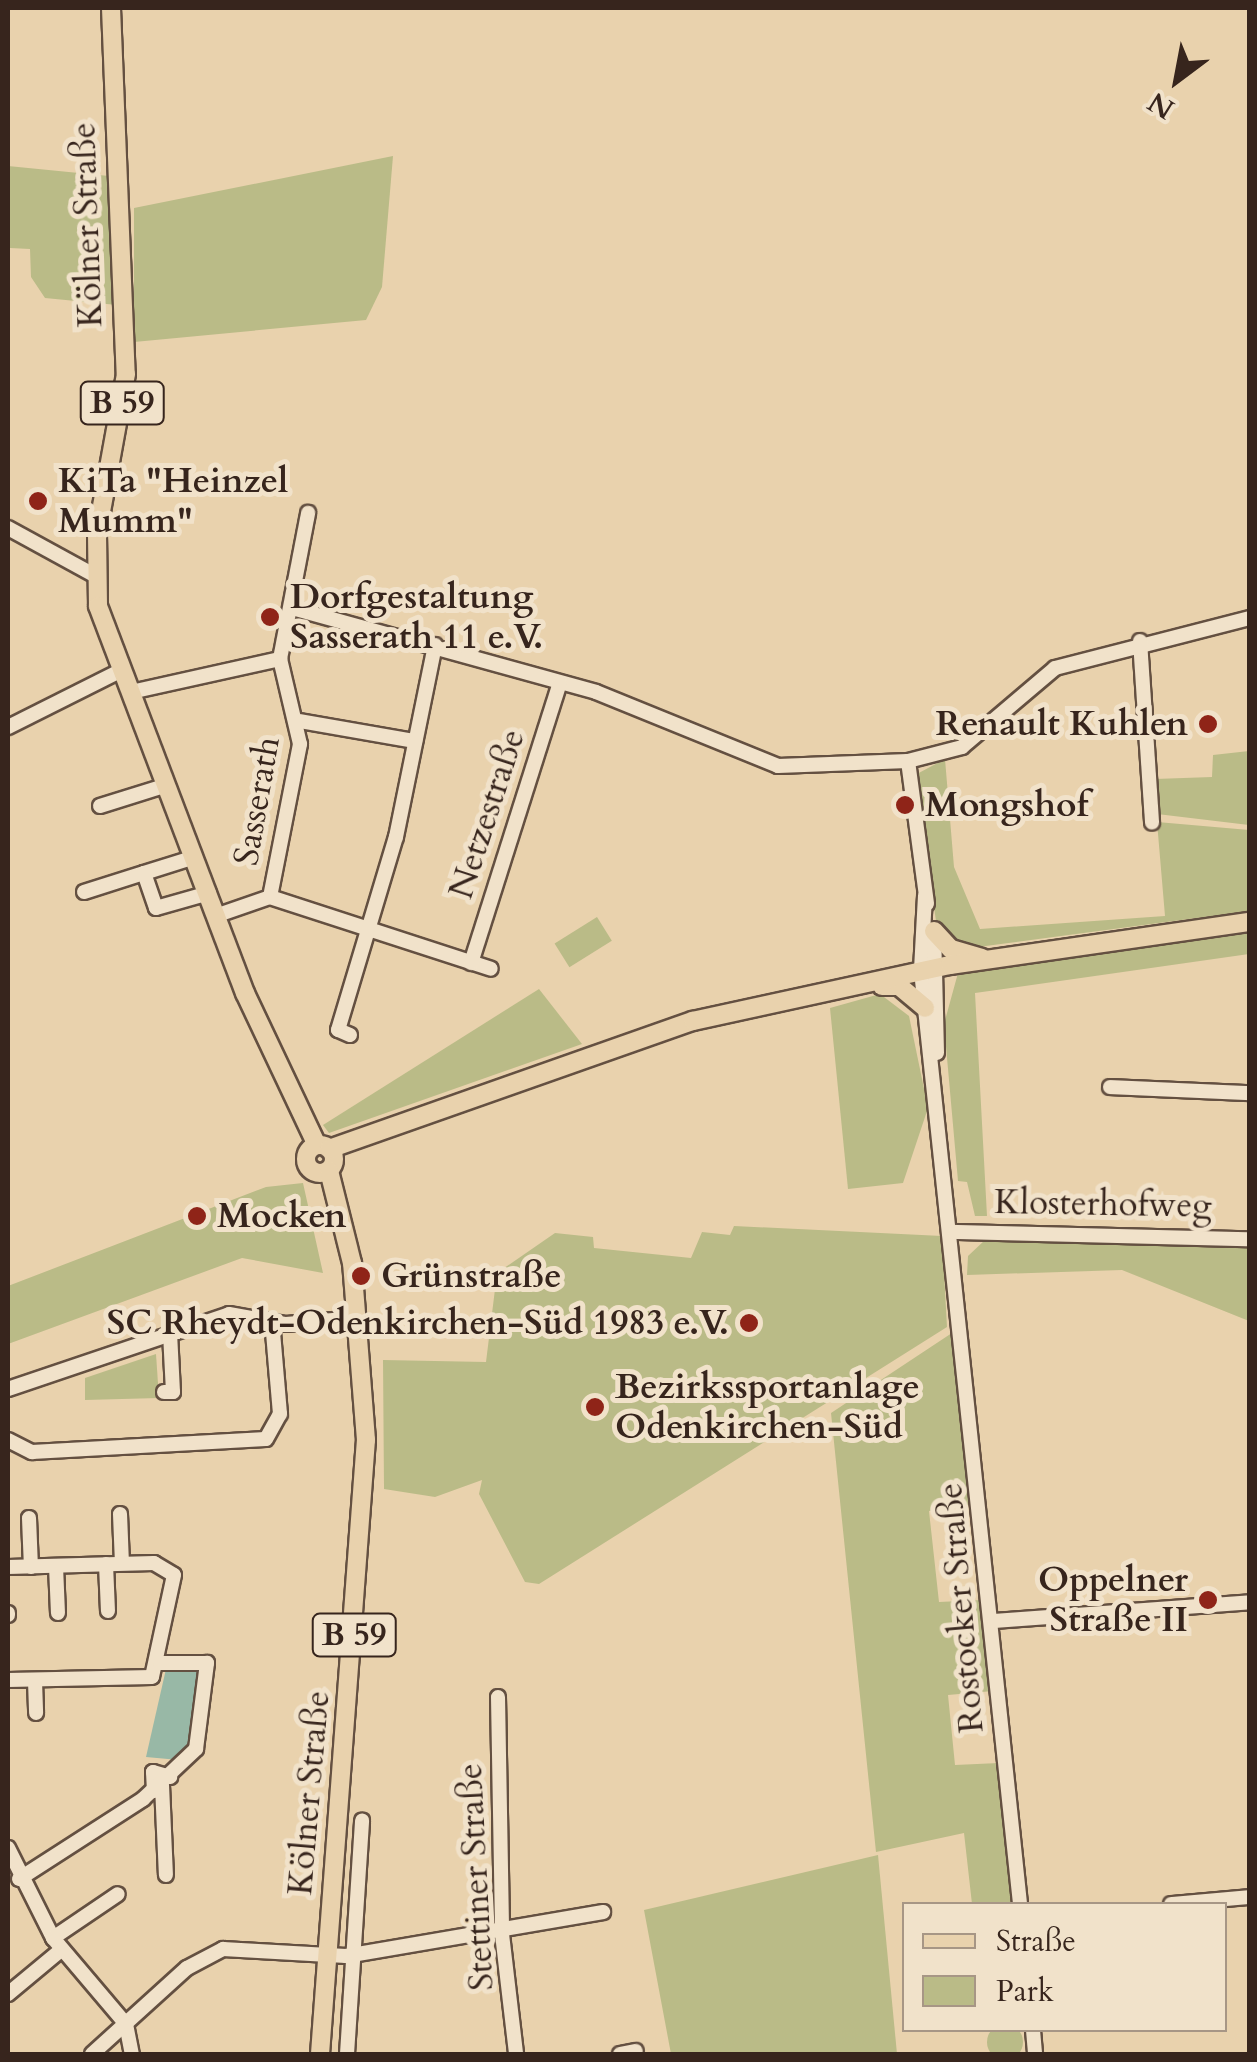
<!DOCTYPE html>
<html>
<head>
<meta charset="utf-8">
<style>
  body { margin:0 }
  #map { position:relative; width:1257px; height:2062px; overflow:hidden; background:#e9d2ad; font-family:Cardo,serif }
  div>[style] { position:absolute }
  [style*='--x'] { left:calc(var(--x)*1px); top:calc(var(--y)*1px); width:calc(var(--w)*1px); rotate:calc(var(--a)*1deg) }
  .green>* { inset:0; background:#babb87; transform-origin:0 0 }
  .round { border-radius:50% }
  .water>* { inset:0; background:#98b8a6 }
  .roads { filter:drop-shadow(2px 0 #645041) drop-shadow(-2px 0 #645041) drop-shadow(0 2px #645041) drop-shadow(0 -2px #645041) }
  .minor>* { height:14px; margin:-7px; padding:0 7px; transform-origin:7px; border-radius:7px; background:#f1e2ca }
  .major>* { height:18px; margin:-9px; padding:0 9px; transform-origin:9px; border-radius:9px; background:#e9d2ad }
  .major>.ring { margin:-9px; padding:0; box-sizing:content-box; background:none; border:18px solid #e9d2ad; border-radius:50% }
  .dots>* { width:28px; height:28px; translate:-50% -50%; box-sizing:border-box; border:5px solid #f1e2ca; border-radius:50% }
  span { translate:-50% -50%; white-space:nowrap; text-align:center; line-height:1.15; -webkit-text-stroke:10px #f1e2ca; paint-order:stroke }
  .shield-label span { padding:2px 8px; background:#f1e2ca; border:2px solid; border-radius:8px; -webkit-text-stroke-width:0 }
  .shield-label { font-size:32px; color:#37251d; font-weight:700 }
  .street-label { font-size:35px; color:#37251d }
  .poi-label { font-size:35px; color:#37251d; font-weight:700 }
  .left { translate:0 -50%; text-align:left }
  .right { translate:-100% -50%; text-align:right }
  .frame { position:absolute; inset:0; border:10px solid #37251d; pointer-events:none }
  .legend { position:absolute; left:902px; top:1902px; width:325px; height:130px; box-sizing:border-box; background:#f1e2ca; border:2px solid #a79685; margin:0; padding:12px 18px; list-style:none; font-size:30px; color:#37251d }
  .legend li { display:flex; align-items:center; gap:20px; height:50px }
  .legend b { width:50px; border:2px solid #a79685 }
  .north { position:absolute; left:1127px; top:30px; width:100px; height:100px; -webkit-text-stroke:8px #f1e2ca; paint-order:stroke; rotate:212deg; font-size:28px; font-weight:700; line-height:40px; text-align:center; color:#37251d }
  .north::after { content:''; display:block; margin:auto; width:35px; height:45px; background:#37251d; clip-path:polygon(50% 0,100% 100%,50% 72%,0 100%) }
</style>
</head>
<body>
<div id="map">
  <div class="green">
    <div style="clip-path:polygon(393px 156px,382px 287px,366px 320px,134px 342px,134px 208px)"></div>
    <div style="clip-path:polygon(8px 166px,109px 176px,117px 305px,45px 298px,31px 277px,30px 249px,10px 248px,8px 288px)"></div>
    <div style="clip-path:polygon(1249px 751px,1249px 825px,1157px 814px,1155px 779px,1212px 777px,1213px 755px)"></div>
    <div style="clip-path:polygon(945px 759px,954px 867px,980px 929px,1165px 916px,1157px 822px,1249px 830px,1249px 911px,963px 949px,937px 928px,915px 775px)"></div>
    <div style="left:597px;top:917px;width:28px;height:50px;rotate:58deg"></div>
    <div style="clip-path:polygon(1249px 927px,1249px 954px,975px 993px,987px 1216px,975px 1216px,967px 1182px,958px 1181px,944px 1024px,958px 973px)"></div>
    <div style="clip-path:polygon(539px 989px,582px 1044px,329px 1133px,323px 1125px)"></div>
    <div style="clip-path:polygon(880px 994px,909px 1016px,928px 1108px,903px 1183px,848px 1189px,830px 1008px)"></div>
    <div style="clip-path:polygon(303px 1183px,323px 1273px,242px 1258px,8px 1344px,8px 1286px,266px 1187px)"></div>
    <div style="clip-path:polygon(734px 1226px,942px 1236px,947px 1327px,539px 1584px,525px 1582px,479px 1494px,482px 1480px,435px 1497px,384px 1489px,383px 1360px,486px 1362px,497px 1273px,555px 1233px,593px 1237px,594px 1248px,691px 1258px,702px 1232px,730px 1235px)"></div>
    <div style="clip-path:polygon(1091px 1239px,1249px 1246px,1249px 1321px,1122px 1270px,967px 1275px,968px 1256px,985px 1240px)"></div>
    <div style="clip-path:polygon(958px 1329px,974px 1504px,929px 1511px,939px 1602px,982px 1600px,993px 1691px,948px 1695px,955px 1765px,999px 1763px,1012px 1904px,972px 1904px,964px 1833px,876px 1852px,831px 1413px)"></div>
    <div style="clip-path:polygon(156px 1354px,159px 1398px,85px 1400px,85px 1378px)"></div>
    <div style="clip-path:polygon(878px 1855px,897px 2054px,671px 2054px,644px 1910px)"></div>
    <div class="round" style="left:987px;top:2024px;width:36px;height:36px"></div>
  </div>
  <div class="water">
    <div style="clip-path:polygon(166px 1669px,200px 1669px,198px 1738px,179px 1760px,146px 1757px)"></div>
  </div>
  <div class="roads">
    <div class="minor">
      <div style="--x:8;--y:528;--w:98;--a:28.7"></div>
      <div style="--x:292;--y:608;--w:315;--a:15.4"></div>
      <div style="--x:596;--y:692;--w:196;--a:22.1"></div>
      <div style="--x:778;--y:766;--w:130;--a:-2.2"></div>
      <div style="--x:908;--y:761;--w:56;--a:-14.5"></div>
      <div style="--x:962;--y:747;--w:122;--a:-40.3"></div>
      <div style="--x:1055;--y:668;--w:201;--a:-14.4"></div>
      <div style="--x:1140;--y:641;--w:182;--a:86.2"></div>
      <div style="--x:131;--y:692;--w:153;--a:-12.5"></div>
      <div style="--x:280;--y:659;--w:149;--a:-79.1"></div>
      <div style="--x:300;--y:721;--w:117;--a:9.9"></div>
      <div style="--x:8;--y:727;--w:127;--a:-26.6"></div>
      <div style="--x:908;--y:761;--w:144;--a:82.4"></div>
      <div style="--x:100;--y:806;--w:70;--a:-17.4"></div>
      <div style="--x:144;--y:873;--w:53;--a:-17.4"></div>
      <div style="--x:84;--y:892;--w:63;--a:-17.6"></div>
      <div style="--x:144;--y:873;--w:37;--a:71"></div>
      <div style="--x:156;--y:908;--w:55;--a:-15.8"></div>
      <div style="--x:925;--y:896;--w:75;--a:93.1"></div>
      <div style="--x:921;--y:971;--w:938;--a:83.94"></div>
      <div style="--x:270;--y:897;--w:156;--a:-78.9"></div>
      <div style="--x:300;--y:744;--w:87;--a:-103.2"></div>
      <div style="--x:218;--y:915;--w:55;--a:-19.1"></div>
      <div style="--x:270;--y:897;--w:232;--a:18"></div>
      <div style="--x:934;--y:930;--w:123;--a:88.6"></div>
      <div style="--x:471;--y:963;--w:294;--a:-72.4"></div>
      <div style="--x:350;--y:1035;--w:13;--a:-157"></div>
      <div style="--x:338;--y:1030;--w:202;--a:-73.3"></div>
      <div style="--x:396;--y:837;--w:196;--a:-78.5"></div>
      <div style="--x:1110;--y:1087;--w:140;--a:2.5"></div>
      <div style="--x:955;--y:1232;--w:295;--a:1.4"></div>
      <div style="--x:8;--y:1389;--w:233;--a:-18.7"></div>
      <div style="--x:229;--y:1314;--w:58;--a:10"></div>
      <div style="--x:286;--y:1324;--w:71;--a:-4.8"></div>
      <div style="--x:164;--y:1392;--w:9;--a:0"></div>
      <div style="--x:173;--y:1392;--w:60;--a:-92.9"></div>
      <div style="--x:8;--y:1440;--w:27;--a:27"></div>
      <div style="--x:32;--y:1452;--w:234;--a:-3.2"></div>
      <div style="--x:266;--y:1439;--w:29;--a:-61"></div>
      <div style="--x:280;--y:1414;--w:93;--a:-94.9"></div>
      <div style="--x:120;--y:1514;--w:49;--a:87.7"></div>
      <div style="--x:29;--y:1518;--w:49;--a:87.7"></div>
      <div style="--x:106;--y:1564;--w:47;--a:87.6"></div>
      <div style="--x:56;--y:1566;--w:47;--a:87.6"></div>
      <div style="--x:8;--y:1567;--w:146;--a:-1.6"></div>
      <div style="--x:154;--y:1563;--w:23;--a:31"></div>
      <div style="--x:174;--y:1575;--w:104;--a:102.2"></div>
      <div style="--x:152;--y:1677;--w:144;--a:178.8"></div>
      <div style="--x:8;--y:1613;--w:2;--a:90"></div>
      <div style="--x:994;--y:1621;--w:257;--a:-4.2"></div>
      <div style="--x:35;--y:1681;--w:32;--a:88"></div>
      <div style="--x:498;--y:1697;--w:237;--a:89"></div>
      <div style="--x:502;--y:1934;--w:121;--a:83.3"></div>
      <div style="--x:162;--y:1785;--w:90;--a:87.5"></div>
      <div style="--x:154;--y:1791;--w:19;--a:-93"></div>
      <div style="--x:153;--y:1772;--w:18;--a:16"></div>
      <div style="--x:8;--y:1848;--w:101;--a:63.4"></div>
      <div style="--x:53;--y:1938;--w:113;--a:49.7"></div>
      <div style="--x:126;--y:2024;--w:31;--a:79"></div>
      <div style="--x:19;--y:1879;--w:148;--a:-32.8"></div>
      <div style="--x:143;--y:1799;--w:73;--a:-43.3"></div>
      <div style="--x:196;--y:1749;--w:87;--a:-82.7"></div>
      <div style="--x:207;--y:1663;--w:47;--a:180"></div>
      <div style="--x:1171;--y:1904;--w:79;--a:-5.1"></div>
      <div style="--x:53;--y:1938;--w:78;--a:-34.1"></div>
      <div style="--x:8;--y:1994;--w:69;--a:-39.7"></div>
      <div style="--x:1033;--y:2030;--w:24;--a:85"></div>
      <div style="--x:92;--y:2054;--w:128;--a:-42.2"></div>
      <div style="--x:187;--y:1968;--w:41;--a:-27.8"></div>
      <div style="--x:223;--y:1949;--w:123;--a:3.3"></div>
      <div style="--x:346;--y:1956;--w:261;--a:-9.7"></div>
      <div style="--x:347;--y:2054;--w:234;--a:-86.3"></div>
      <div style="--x:620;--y:2054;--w:16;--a:-11"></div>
    </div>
    <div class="major">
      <div style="--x:111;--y:8;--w:366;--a:87.7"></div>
      <div style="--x:126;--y:374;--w:163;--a:100.3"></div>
      <div style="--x:97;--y:534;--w:72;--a:89.2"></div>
      <div style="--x:98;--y:606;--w:414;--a:69.2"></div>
      <div style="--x:245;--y:993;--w:168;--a:64.7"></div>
      <div style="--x:934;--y:931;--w:25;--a:47"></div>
      <div style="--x:951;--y:949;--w:32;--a:16"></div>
      <div style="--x:882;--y:986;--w:17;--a:0"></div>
      <div style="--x:899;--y:986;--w:34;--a:40"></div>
      <div class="ring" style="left:306px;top:1145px;width:10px;height:10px"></div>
      <div style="--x:329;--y:1149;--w:386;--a:-19.4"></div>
      <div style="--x:693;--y:1021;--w:263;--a:-12.3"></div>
      <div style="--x:950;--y:965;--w:303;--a:-8.2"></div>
      <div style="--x:320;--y:2054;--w:616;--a:-85.72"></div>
      <div style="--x:366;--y:1440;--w:178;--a:-94.5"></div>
      <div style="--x:352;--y:1263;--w:95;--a:-104"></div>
    </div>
  </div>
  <div class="dots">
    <div style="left:38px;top:501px;background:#8f2418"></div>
    <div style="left:270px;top:617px;background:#8f2418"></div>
    <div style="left:1208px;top:724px;background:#8f2418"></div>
    <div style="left:905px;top:805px;background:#8f2418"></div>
    <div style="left:197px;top:1216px;background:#8f2418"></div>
    <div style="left:361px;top:1276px;background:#8f2418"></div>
    <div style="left:749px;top:1323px;background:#8f2418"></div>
    <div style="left:595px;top:1407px;background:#8f2418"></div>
    <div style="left:1208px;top:1600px;background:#8f2418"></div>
  </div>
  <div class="shield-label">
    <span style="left:122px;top:403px">B 59</span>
    <span style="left:354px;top:1635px">B 59</span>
  </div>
  <div class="street-label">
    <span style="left:87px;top:225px;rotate:-92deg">Kölner Straße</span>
    <span style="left:257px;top:801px;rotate:-80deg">Sasserath</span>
    <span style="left:487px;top:814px;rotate:-72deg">Netzestraße</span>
    <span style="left:1103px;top:1204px;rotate:1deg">Klosterhofweg</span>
    <span style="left:961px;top:1608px;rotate:-95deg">Rostocker Straße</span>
    <span style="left:309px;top:1793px;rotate:-85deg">Kölner Straße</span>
    <span style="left:476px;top:1877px;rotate:-93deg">Stettiner Straße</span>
  </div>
  <div class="poi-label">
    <span class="left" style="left:58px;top:501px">KiTa "Heinzel<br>Mumm"</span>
    <span class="left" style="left:290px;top:617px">Dorfgestaltung<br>Sasserath 11 e.V.</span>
    <span class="right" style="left:1188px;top:724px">Renault Kuhlen</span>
    <span class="left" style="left:925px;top:805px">Mongshof</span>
    <span class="left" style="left:217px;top:1216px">Mocken</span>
    <span class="left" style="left:381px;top:1276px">Grünstraße</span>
    <span class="right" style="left:729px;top:1323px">SC Rheydt-Odenkirchen-Süd 1983 e.V.</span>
    <span class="left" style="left:615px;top:1407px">Bezirkssportanlage<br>Odenkirchen-Süd</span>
    <span class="right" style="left:1188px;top:1600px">Oppelner<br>Straße II</span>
  </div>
  <div class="frame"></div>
  <ul class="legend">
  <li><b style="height:12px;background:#e9d2ad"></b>Straße</li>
  <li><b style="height:28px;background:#babb87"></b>Park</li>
  </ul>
  <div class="north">N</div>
</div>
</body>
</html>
